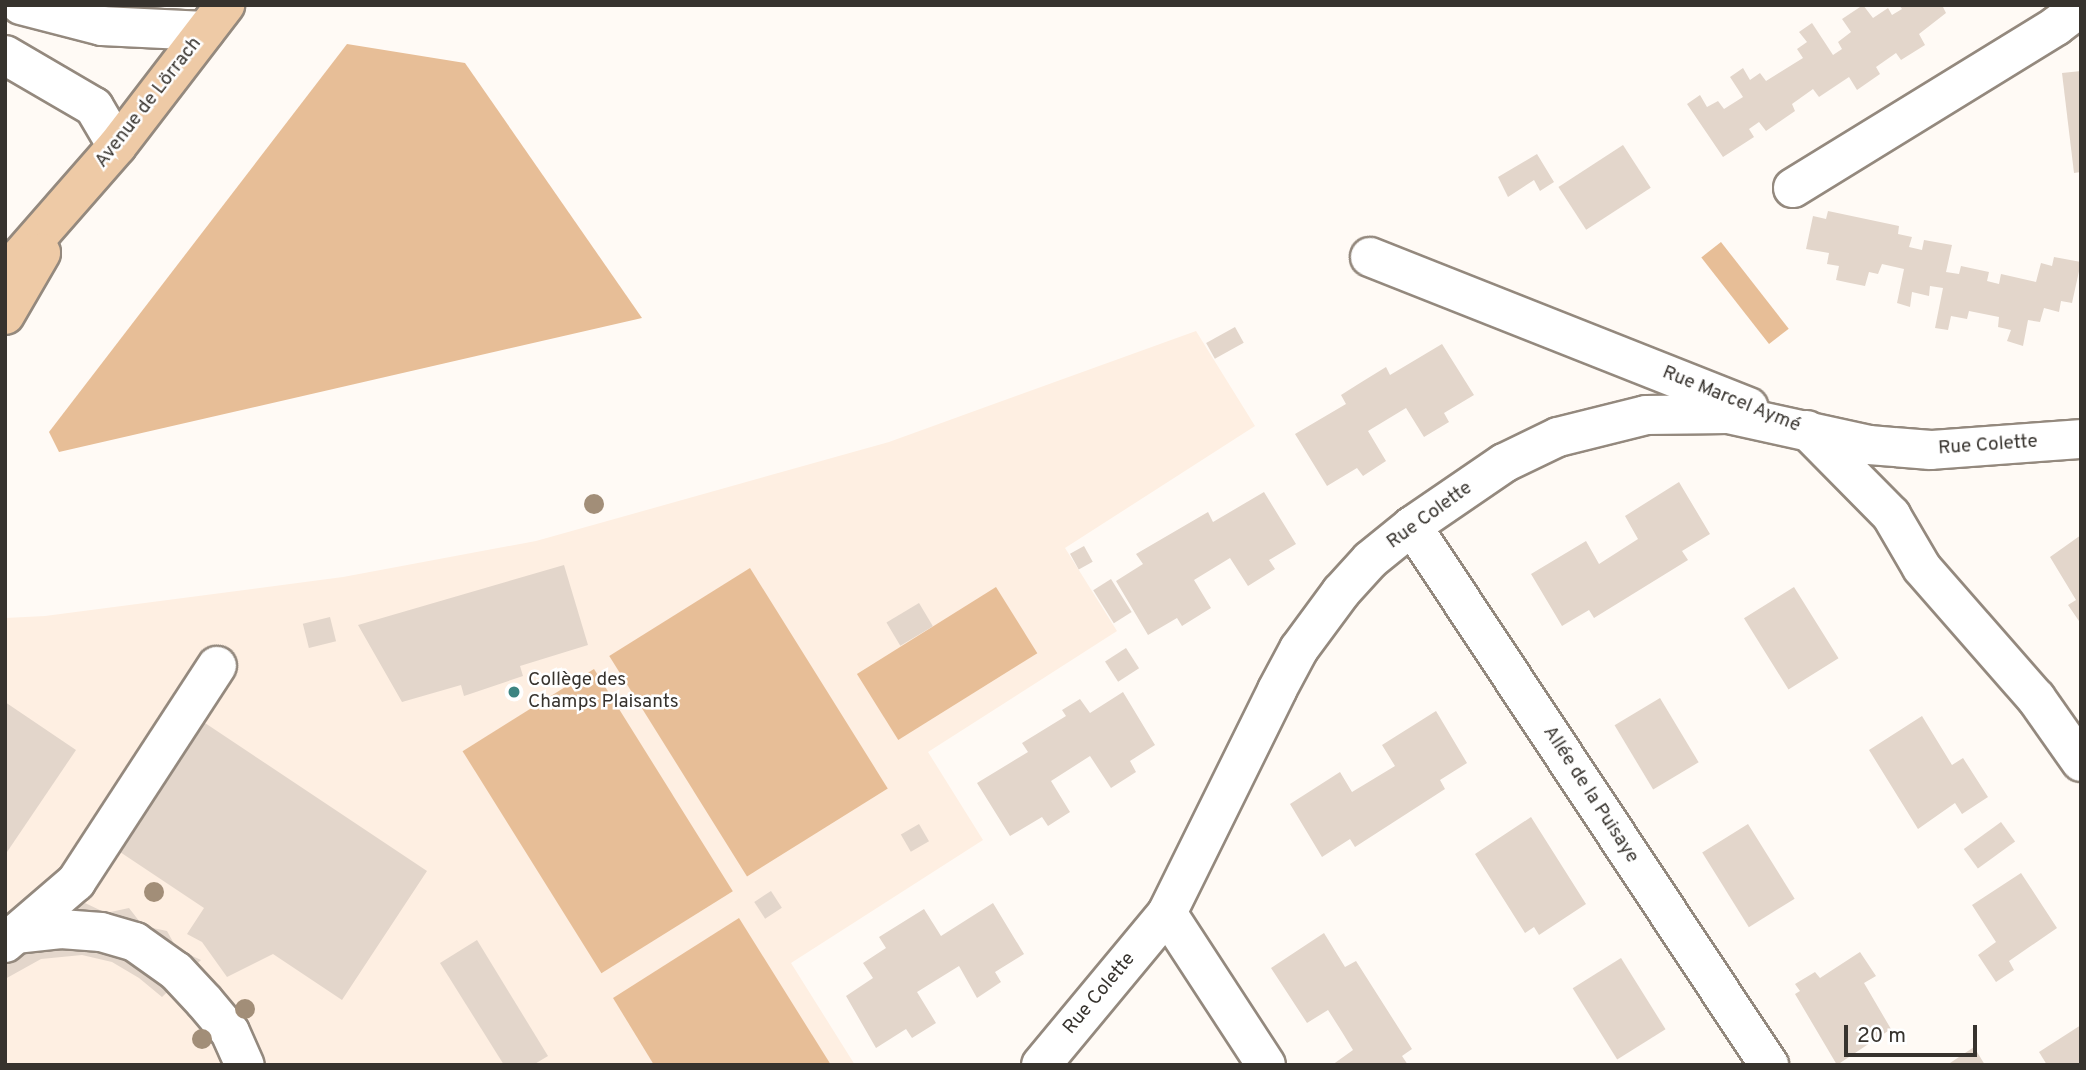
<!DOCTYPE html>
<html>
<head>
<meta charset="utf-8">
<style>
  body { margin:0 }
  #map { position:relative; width:2086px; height:1070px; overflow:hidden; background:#fffaf5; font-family:Overpass,sans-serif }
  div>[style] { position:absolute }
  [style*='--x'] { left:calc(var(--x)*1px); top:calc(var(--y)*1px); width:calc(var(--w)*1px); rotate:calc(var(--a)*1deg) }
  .built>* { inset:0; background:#feefe2 }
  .green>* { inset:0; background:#e7be97; transform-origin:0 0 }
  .building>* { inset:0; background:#e3d6cb; transform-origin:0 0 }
  .roads { filter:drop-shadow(2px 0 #94897e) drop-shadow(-2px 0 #94897e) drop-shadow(0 2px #94897e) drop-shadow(0 -2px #94897e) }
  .minor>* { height:38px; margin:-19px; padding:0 19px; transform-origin:19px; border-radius:19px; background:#fff }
  .major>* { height:38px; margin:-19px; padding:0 19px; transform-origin:19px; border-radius:19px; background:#eecaa6 }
  .trees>* { width:20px; height:20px; margin:-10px; border-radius:50%; background:#a28e78 }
  .dots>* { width:19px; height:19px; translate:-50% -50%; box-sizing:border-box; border:4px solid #fff; border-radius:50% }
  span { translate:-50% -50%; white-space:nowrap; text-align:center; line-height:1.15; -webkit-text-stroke:5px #fff; paint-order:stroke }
  .street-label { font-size:19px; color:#37332e }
  .poi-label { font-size:19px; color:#37332e }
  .left { translate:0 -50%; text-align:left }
  .frame { position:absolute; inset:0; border:7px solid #37332e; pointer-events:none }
  .scale { position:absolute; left:1844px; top:1025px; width:133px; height:32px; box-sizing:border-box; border:4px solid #37332e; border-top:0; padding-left:9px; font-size:21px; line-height:24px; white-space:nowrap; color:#37332e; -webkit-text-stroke:5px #fff; paint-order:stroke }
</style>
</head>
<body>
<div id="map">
  <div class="built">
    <div style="clip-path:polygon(1196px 331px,1255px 426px,1065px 548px,1117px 631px,928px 752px,983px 840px,791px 963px,855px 1065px,5px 1065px,5px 618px,45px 616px,343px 577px,536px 541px,889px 442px)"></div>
  </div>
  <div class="green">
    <div style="clip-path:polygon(347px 44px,465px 63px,642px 318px,59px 452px,49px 432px)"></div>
    <div style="left:1721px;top:242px;width:110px;height:25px;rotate:52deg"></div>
    <div style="left:750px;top:568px;width:260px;height:166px;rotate:58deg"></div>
    <div style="left:996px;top:587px;width:78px;height:164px;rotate:58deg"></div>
    <div style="left:594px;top:669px;width:262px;height:155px;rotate:58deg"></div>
    <div style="clip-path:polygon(739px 918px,831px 1065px,654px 1065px,613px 998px)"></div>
  </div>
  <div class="building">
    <div style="clip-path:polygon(1863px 5px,1873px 18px,1888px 8px,1892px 15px,1902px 9px,1899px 5px,1942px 5px,1946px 13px,1919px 34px,1925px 45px,1901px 60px,1896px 53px,1876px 67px,1880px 74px,1857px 90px,1849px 77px,1819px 97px,1813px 89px,1792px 104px,1795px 111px,1766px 131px,1759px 122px,1749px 129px,1754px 137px,1723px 157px,1687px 104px,1700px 95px,1707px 107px,1718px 101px,1724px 109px,1743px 97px,1730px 77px,1743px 68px,1750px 80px,1760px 73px,1766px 81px,1803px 58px,1797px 49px,1807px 42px,1799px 32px,1812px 23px,1833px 55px,1842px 49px,1838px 42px,1851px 32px,1842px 19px)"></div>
    <div style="clip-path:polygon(2081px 71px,2081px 172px,2074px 173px,2062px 73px)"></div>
    <div style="left:1623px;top:145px;width:51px;height:77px;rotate:57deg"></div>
    <div style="clip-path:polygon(1537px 154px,1554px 182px,1540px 191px,1534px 180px,1508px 197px,1498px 177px)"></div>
    <div style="clip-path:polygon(1828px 211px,1899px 226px,1898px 234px,1912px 237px,1909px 247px,1922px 250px,1924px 240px,1952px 245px,1946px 272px,1959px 274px,1961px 266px,1989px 272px,1987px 281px,1999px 284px,2001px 274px,2036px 282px,2041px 263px,2052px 266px,2054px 257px,2081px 262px,2072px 303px,2061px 301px,2059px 312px,2044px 308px,2040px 322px,2028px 320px,2023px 346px,2007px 341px,2011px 330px,1998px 327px,1999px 317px,1969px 311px,1967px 319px,1951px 316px,1948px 330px,1935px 328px,1943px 288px,1930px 286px,1929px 296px,1912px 292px,1910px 307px,1897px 303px,1904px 269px,1882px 264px,1878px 274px,1869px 272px,1865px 286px,1850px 283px,1836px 280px,1839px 266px,1827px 264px,1829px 253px,1806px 249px,1813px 216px,1826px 219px)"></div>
    <div style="left:1235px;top:327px;width:18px;height:33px;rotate:61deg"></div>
    <div style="clip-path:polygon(1442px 344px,1474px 395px,1444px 413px,1449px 422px,1424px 437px,1406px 408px,1368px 431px,1386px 461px,1363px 476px,1357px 468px,1327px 486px,1295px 434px,1346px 404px,1341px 395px,1360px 383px,1386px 367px,1390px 375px)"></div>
    <div style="clip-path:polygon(1679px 482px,1710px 534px,1682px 551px,1688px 560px,1594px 618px,1589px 610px,1562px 626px,1531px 574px,1586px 541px,1599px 564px,1638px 539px,1625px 516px)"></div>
    <div style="clip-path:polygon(1264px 492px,1296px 544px,1269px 560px,1275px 569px,1248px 586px,1230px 558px,1194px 580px,1211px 608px,1182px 626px,1177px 618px,1148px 635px,1116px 581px,1143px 564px,1136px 554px,1208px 512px,1213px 522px)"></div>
    <div style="clip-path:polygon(2081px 535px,2081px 624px,2068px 605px,2076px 600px,2050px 557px)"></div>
    <div style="left:1084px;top:546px;width:18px;height:16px;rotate:61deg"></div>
    <div style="clip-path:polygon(564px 565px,588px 645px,520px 666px,523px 676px,464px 696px,461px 685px,402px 702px,358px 625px)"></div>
    <div style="left:1111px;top:579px;width:39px;height:21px;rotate:58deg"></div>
    <div style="left:1794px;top:587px;width:84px;height:59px;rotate:58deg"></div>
    <div style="left:919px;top:603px;width:27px;height:38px;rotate:59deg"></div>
    <div style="left:330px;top:617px;width:25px;height:28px;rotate:76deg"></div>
    <div style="left:1126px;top:648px;width:24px;height:25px;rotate:57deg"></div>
    <div style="clip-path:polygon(1123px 692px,1155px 745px,1130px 761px,1136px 772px,1111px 788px,1090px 756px,1051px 781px,1070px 812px,1048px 826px,1042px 817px,1010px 836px,977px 783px,1028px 752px,1022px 743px,1066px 716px,1062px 710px,1080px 699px,1090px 713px)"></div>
    <div style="left:1660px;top:698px;width:75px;height:53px;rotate:59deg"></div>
    <div style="clip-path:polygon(5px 702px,76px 750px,5px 855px)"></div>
    <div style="clip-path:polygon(1436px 711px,1467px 763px,1440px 780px,1445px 789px,1355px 847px,1350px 839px,1322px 857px,1290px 804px,1340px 772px,1352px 792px,1395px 766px,1382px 745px)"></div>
    <div style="clip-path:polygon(1922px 716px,1952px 765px,1963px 758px,1988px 797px,1962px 814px,1955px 803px,1918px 829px,1869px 750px)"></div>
    <div style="clip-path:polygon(205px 723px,427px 871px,342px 1000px,273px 954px,227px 977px,202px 942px,187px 934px,204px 908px,120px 852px)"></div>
    <div style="clip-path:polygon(1531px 817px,1586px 904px,1539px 935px,1534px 927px,1525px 933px,1475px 854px)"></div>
    <div style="left:2001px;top:822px;width:24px;height:46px;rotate:54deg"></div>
    <div style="left:919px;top:824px;width:20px;height:21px;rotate:60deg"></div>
    <div style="left:1748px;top:824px;width:88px;height:54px;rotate:58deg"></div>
    <div style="clip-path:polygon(2021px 873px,2057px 928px,2009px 961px,2014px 970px,1996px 982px,1978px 955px,1996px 942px,1972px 905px)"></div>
    <div style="left:771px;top:891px;width:20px;height:20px;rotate:57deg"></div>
    <div style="clip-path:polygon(85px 903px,106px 913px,129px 908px,143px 926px,167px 931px,177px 949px,201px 960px,162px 997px,139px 978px,112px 962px,82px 955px,41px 959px,5px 979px,5px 920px)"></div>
    <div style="clip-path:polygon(993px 903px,1024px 954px,995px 972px,1001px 982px,977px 998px,959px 966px,917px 992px,936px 1023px,912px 1038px,906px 1029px,876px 1048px,846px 996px,873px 978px,863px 963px,886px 948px,879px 937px,924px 909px,941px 936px)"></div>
    <div style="clip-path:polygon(1324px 933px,1345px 967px,1356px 961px,1412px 1049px,1402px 1056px,1408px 1065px,1332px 1065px,1353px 1050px,1342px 1032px,1328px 1010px,1307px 1023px,1271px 968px)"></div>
    <div style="clip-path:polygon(477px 940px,548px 1056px,533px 1065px,504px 1065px,440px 963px)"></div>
    <div style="clip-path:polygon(1860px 952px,1876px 976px,1864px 983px,1891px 1029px,1837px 1065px,1795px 994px,1800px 991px,1795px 984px,1815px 972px,1820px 978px)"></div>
    <div style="left:1621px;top:958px;width:84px;height:57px;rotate:58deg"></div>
    <div style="clip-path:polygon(2081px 1025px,2081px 1065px,2047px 1065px,2039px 1052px)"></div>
    <div style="clip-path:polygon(1974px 1047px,1985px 1065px,1947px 1065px)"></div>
  </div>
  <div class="roads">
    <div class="minor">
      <div style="--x:21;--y:5;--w:84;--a:14.5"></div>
      <div style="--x:102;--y:26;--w:103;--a:2.8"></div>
      <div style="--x:5;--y:55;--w:103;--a:30.3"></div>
      <div style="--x:94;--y:107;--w:45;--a:59.5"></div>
      <div style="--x:1793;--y:188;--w:309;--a:-31.6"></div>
      <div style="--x:2056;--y:26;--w:31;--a:-37"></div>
      <div style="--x:1370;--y:257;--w:407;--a:21.6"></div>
      <div style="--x:1807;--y:430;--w:120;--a:45.3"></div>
      <div style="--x:1891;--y:515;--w:61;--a:59.7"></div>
      <div style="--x:1922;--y:568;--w:173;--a:48.8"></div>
      <div style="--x:2036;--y:698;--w:78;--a:54.9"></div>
      <div style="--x:1412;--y:526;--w:647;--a:56.48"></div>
      <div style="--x:1167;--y:913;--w:181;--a:56.9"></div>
      <div style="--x:15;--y:934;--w:46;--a:-6.2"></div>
      <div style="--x:61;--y:929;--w:40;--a:4.3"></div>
      <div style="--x:101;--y:932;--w:35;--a:16"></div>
      <div style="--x:135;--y:942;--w:50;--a:35.3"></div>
      <div style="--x:176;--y:971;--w:41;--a:47"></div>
      <div style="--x:204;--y:1001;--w:40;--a:50"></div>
      <div style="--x:230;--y:1032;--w:36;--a:66"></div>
      <div style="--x:5;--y:943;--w:94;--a:-40.7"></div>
      <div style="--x:76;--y:882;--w:258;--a:-56.9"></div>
      <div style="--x:1041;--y:1065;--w:197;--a:-50.3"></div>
      <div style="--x:1167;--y:913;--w:249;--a:-63.7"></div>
      <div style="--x:1277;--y:690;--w:47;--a:-61.8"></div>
      <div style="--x:1299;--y:649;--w:71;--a:-53.6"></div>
      <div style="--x:1341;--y:592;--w:43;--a:-47.8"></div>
      <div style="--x:1370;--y:560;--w:54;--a:-39"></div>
      <div style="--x:1412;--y:526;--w:112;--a:-34.4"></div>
      <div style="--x:1504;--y:463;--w:60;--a:-25.7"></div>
      <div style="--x:1558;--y:437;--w:91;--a:-14"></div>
      <div style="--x:1646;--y:415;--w:82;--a:-0.7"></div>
      <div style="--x:1728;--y:414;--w:144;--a:12.4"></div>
      <div style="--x:1869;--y:445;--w:62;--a:4.6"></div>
      <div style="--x:1931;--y:450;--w:150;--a:-4.2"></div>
    </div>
    <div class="major">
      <div style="--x:5;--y:274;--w:170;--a:-48.8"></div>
      <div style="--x:117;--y:146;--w:178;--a:-52.5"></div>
      <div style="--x:5;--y:315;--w:72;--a:-59.9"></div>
    </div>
  </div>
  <div class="trees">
    <div style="left:594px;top:504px"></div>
    <div style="left:154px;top:892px"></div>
    <div style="left:245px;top:1009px"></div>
    <div style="left:202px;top:1039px"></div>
  </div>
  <div class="dots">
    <div style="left:514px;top:692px;background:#3c8481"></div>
  </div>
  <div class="street-label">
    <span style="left:149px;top:103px;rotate:-52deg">Avenue de Lörrach</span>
    <span style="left:1731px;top:400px;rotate:22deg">Rue Marcel Aymé</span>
    <span style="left:1988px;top:446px;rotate:-4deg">Rue Colette</span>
    <span style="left:1430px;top:516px;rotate:-36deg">Rue Colette</span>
    <span style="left:1590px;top:795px;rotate:57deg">Allée de la Puisaye</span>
    <span style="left:1100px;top:994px;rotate:-50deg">Rue Colette</span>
  </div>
  <div class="poi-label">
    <span class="left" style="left:528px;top:692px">Collège des<br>Champs Plaisants</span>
  </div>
  <div class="frame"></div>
  <div class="scale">20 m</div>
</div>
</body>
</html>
